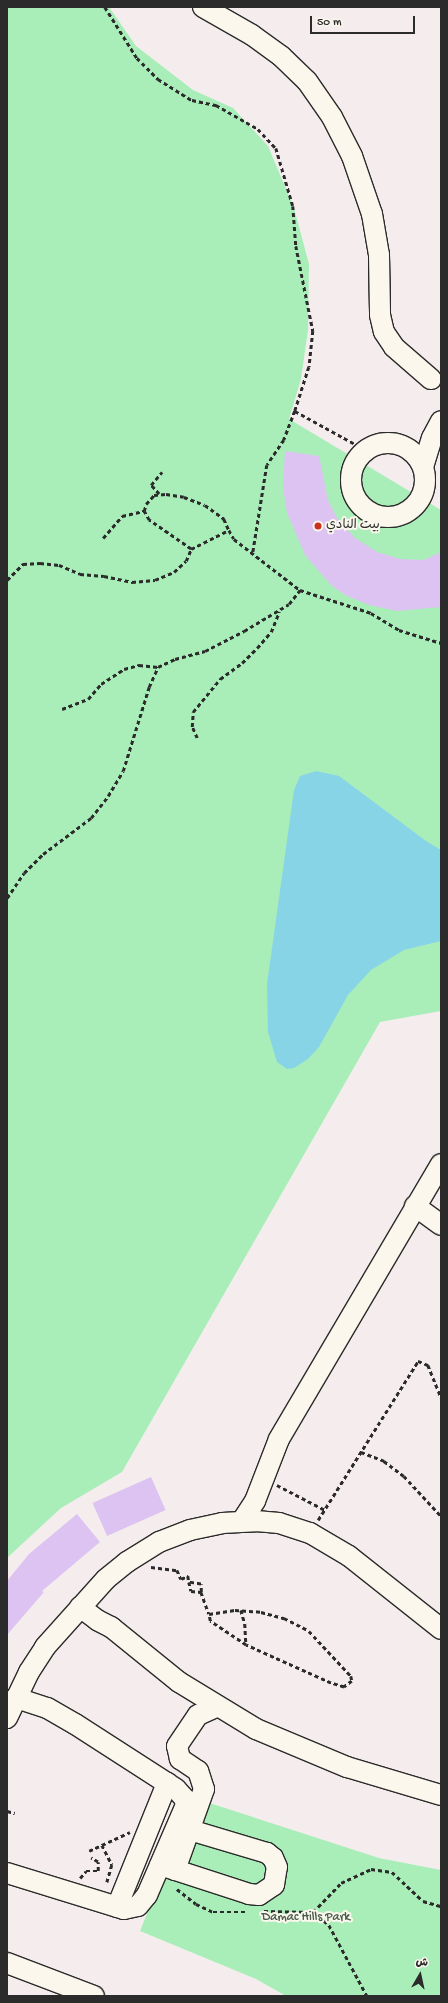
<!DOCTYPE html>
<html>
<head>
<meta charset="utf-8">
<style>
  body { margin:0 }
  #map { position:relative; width:448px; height:2003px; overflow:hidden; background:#f5eded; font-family:"Gochi Hand","Playpen Sans Arabic",sans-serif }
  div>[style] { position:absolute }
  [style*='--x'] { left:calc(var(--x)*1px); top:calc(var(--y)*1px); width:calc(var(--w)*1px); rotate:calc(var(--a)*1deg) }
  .green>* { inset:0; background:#a9eeb9 }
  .water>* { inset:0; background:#88d4e7 }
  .building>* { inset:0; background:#dcc3f2; transform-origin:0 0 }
  .path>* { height:2.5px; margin-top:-1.25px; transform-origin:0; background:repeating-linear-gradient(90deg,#2b2b2b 0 4px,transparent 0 7px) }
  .roads { filter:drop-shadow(1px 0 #2b2b2b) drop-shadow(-1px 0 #2b2b2b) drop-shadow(0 1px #2b2b2b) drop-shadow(0 -1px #2b2b2b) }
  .minor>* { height:20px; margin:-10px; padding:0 10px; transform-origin:10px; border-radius:10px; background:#fbf7ec }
  .minor>.ring { margin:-10px; padding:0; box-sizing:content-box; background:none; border:20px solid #fbf7ec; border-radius:50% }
  .dots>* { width:11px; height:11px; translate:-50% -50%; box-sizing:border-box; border:2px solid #fbf7ec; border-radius:50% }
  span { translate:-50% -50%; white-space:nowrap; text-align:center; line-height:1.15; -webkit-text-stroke:4px #fbf7ec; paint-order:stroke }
  .poi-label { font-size:13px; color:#2b2b2b }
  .left { translate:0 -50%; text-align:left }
  .park-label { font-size:13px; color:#4a5c4e }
  .frame { position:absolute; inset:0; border:8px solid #2b2b2b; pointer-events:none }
  .north { position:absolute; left:400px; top:1955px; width:40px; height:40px; -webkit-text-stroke:3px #fbf7ec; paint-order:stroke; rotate:9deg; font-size:11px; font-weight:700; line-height:16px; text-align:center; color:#2b2b2b }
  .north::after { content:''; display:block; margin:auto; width:14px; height:18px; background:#2b2b2b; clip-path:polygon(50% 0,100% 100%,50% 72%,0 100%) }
  .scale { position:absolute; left:310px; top:16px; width:105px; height:18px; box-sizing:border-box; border:2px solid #2b2b2b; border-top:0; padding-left:5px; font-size:12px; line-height:14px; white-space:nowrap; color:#2b2b2b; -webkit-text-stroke:3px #fbf7ec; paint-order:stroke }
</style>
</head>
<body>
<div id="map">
  <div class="green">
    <div style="clip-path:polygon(7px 7px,109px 7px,136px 46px,193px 90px,233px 108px,268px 146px,294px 208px,309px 264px,308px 330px,301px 379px,289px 419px,441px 510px,441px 1011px,380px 1022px,122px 1472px,61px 1508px,7px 1558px)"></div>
    <div style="clip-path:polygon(194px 1798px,379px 1858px,441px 1870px,441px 1996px,286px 1996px,256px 1979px,140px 1931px)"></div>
  </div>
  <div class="water">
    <div style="clip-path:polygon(316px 771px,339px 776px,426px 841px,441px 850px,441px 941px,404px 950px,371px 970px,348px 995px,319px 1047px,308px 1059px,294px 1068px,287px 1069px,277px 1062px,268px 1032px,267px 984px,294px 790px,300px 776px)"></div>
  </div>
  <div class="building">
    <div style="clip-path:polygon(285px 451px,319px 456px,328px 500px,337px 518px,355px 538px,377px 552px,400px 559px,424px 560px,441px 552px,441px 607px,397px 611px,369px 605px,345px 595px,331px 585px,305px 555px,287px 513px,283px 487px)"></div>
    <div style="left:151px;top:1477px;width:36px;height:64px;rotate:66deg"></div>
    <div style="clip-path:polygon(77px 1514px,100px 1542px,42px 1591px,44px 1592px,7px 1635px,7px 1581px,29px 1554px)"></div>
  </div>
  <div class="path">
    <div style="--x:105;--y:7;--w:60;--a:57.9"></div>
    <div style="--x:137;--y:58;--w:30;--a:45"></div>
    <div style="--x:158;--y:79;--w:40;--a:32"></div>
    <div style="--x:192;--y:100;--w:25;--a:12"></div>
    <div style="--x:216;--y:105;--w:48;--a:29.7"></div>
    <div style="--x:258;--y:129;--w:26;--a:47"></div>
    <div style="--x:276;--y:148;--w:60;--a:73.7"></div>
    <div style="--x:293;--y:206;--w:40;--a:85.7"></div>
    <div style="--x:296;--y:246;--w:87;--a:78.7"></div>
    <div style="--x:313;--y:331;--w:36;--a:96"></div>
    <div style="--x:309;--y:367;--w:46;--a:107.7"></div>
    <div style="--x:295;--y:411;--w:31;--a:111"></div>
    <div style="--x:284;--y:440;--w:30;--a:124"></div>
    <div style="--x:267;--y:465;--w:88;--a:99.1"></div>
    <div style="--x:295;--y:411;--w:81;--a:28.8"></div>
    <div style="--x:159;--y:494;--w:12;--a:-132"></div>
    <div style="--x:151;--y:485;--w:17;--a:-50"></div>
    <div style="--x:103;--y:538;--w:29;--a:-49"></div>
    <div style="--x:122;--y:516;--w:23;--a:-13"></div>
    <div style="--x:191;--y:549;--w:51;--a:-145.4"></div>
    <div style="--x:149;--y:520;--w:10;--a:-119"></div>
    <div style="--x:144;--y:511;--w:7;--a:-74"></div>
    <div style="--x:146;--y:504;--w:12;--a:-48"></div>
    <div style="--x:154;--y:495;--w:12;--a:-5"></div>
    <div style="--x:166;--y:494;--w:18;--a:9"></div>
    <div style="--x:184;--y:497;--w:22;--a:21"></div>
    <div style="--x:205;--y:505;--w:24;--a:36"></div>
    <div style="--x:224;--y:519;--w:12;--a:66"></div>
    <div style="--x:7;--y:580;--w:23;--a:-45"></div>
    <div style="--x:23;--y:564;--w:17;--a:-3"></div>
    <div style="--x:40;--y:563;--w:19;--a:6"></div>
    <div style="--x:59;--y:565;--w:23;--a:23"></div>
    <div style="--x:80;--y:574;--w:24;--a:5"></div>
    <div style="--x:104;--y:576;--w:29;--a:12"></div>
    <div style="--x:132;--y:582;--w:23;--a:-5"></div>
    <div style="--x:155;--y:580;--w:21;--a:-23"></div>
    <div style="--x:174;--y:572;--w:16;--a:-43"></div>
    <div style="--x:186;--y:561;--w:13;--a:-67"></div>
    <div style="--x:191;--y:549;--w:42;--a:-26.6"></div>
    <div style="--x:229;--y:530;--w:10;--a:61"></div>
    <div style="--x:234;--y:539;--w:83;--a:37.7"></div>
    <div style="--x:62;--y:709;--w:28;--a:-21"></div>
    <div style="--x:88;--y:699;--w:20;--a:-49"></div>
    <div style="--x:101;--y:684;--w:27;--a:-33"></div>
    <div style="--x:124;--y:669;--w:16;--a:-15"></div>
    <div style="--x:139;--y:665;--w:19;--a:6"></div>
    <div style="--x:197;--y:738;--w:12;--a:-114"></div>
    <div style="--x:192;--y:727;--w:15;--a:-86"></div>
    <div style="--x:193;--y:712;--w:43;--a:-50.7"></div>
    <div style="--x:220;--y:679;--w:27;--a:-36"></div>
    <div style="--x:242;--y:663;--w:21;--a:-45"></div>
    <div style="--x:257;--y:648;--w:21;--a:-49"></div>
    <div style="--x:271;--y:632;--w:22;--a:-68"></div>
    <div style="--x:7;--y:898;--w:30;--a:-56"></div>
    <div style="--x:24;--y:873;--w:27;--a:-45"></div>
    <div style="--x:43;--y:854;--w:60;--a:-36.9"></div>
    <div style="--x:91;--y:818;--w:28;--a:-52"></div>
    <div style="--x:108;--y:796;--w:29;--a:-59"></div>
    <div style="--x:123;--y:771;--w:88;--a:-72.8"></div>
    <div style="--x:149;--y:687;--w:22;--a:-66"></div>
    <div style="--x:158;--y:667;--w:19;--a:-25"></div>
    <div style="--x:175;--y:659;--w:31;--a:-15"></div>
    <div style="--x:205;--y:651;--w:44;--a:-27.1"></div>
    <div style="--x:244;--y:631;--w:52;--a:-31"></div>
    <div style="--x:289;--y:604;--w:18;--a:-52"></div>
    <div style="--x:300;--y:590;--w:75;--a:17.9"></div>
    <div style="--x:371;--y:613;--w:33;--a:31"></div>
    <div style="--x:399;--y:630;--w:44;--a:17.2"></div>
    <div style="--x:361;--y:1452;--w:25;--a:21"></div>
    <div style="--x:384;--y:1461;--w:25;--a:37"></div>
    <div style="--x:404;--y:1476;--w:54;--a:47.2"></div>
    <div style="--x:277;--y:1485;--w:54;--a:27.5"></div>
    <div style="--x:318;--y:1520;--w:188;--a:-57.8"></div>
    <div style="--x:418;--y:1361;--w:11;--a:22"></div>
    <div style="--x:428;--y:1365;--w:35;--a:68"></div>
    <div style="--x:151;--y:1567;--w:26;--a:7"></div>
    <div style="--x:177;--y:1570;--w:10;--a:66"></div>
    <div style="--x:181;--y:1579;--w:8;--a:-23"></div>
    <div style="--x:188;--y:1576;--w:6;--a:81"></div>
    <div style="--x:189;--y:1582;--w:9;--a:77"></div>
    <div style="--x:191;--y:1591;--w:10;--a:6"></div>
    <div style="--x:201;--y:1592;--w:8;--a:-90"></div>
    <div style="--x:201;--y:1584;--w:12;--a:-171"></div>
    <div style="--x:201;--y:1592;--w:23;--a:70"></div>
    <div style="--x:209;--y:1614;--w:26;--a:-9"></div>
    <div style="--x:235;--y:1610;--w:26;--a:4"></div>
    <div style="--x:261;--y:1612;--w:24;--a:15"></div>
    <div style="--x:284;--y:1618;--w:28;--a:27"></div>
    <div style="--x:309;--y:1631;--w:62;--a:47"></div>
    <div style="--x:351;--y:1676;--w:5;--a:79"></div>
    <div style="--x:352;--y:1681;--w:10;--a:143"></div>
    <div style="--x:344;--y:1687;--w:14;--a:-163"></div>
    <div style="--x:331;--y:1683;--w:93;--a:-155.9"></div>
    <div style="--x:246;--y:1645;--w:43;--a:-146.3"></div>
    <div style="--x:210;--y:1621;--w:7;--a:-98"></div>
    <div style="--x:241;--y:1610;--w:15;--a:74"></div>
    <div style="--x:245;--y:1624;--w:21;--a:87"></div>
    <div style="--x:7;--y:1811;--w:8;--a:14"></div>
    <div style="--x:102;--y:1845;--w:22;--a:63"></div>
    <div style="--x:112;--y:1865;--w:18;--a:106"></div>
    <div style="--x:89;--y:1851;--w:45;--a:-24.9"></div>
    <div style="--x:80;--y:1878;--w:9;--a:-49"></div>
    <div style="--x:86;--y:1871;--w:12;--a:0"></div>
    <div style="--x:98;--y:1871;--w:9;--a:-90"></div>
    <div style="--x:98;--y:1862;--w:8;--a:-150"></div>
    <div style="--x:177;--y:1889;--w:24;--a:38"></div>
    <div style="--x:196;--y:1904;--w:19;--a:25"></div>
    <div style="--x:213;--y:1912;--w:32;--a:0"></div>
    <div style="--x:264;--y:1911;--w:49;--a:1.2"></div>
    <div style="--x:313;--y:1912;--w:21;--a:39"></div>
    <div style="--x:329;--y:1925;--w:81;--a:61.8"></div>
    <div style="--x:313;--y:1912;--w:40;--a:-46"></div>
    <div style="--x:341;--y:1883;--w:33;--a:-25"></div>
    <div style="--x:371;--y:1869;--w:21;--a:8"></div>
    <div style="--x:392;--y:1872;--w:42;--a:43.1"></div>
    <div style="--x:423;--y:1901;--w:19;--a:16"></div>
  </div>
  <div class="roads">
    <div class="minor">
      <div style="--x:203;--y:7;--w:56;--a:29.7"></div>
      <div style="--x:252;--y:35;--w:36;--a:36"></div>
      <div style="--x:281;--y:56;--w:36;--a:44"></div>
      <div style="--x:307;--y:81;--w:44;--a:55.2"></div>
      <div style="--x:332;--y:117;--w:44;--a:62.9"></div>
      <div style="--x:352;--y:156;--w:61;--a:71"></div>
      <div style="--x:372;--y:214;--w:42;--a:80.3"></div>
      <div style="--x:379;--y:255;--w:60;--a:89"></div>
      <div style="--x:380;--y:315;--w:17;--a:77"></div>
      <div style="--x:384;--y:332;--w:18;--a:56"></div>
      <div style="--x:394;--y:347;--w:49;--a:40.9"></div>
      <div class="ring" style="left:351px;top:443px;width:54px;height:54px"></div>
      <div style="--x:423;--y:467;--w:30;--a:-73"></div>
      <div style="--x:432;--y:438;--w:19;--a:-62"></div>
      <div style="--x:415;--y:1206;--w:32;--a:36"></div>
      <div style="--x:242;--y:1521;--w:24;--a:-57"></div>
      <div style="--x:255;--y:1501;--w:66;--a:-68.8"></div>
      <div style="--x:279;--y:1439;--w:319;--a:-59.5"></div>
      <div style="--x:80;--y:1607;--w:21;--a:37"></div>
      <div style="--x:97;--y:1620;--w:16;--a:27"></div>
      <div style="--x:111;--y:1627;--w:87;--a:39"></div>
      <div style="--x:179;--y:1682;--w:90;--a:31.4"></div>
      <div style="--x:256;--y:1729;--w:99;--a:22.7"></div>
      <div style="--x:347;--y:1767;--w:98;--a:16.6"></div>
      <div style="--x:7;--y:1718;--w:51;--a:-64.4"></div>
      <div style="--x:29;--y:1672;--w:30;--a:-57"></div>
      <div style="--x:45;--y:1647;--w:91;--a:-48.1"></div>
      <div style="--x:106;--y:1579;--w:27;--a:-39"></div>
      <div style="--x:127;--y:1562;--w:38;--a:-32"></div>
      <div style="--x:159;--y:1542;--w:33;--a:-21"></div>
      <div style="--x:190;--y:1530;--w:33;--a:-12"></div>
      <div style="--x:222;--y:1523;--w:34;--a:-3"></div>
      <div style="--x:256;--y:1521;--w:23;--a:5"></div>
      <div style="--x:279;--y:1523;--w:33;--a:18"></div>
      <div style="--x:310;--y:1533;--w:45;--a:30.5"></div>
      <div style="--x:349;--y:1556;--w:117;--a:38.4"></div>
      <div style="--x:160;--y:1865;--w:94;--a:18"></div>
      <div style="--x:249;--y:1894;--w:10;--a:6"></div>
      <div style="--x:259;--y:1895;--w:18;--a:-34"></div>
      <div style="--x:274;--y:1885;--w:18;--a:-81"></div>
      <div style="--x:277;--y:1867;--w:10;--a:-114"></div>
      <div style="--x:273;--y:1858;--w:8;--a:-140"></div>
      <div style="--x:267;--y:1853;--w:80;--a:-163.4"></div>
      <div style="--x:175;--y:1870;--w:86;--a:-70.3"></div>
      <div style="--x:204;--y:1789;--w:19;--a:-108"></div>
      <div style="--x:198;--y:1771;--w:22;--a:-146"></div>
      <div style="--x:180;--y:1759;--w:13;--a:-103"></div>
      <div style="--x:177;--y:1746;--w:37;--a:-56"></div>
      <div style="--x:198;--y:1715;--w:20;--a:-24"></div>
      <div style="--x:7;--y:1873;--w:122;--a:17.1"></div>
      <div style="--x:124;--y:1909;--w:14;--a:-12"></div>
      <div style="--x:138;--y:1906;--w:14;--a:-51"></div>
      <div style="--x:147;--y:1895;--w:98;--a:-66.6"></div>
      <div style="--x:186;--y:1805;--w:6;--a:-99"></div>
      <div style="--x:185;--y:1799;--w:13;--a:-132"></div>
      <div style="--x:176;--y:1789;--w:120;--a:-147.2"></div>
      <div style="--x:75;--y:1724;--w:32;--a:-150"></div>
      <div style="--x:47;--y:1708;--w:33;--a:-162"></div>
      <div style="--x:117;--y:1907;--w:134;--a:-68"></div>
      <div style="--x:7;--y:1963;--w:93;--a:20.8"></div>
    </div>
  </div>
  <div class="dots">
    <div style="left:318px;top:526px;background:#c8321e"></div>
  </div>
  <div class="poi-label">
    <span class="left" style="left:326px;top:526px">بيت النادي</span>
  </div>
  <div class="park-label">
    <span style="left:306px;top:1918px">Damac Hills Park</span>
  </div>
  <div class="frame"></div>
  <div class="north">ش</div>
  <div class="scale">50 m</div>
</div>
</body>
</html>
